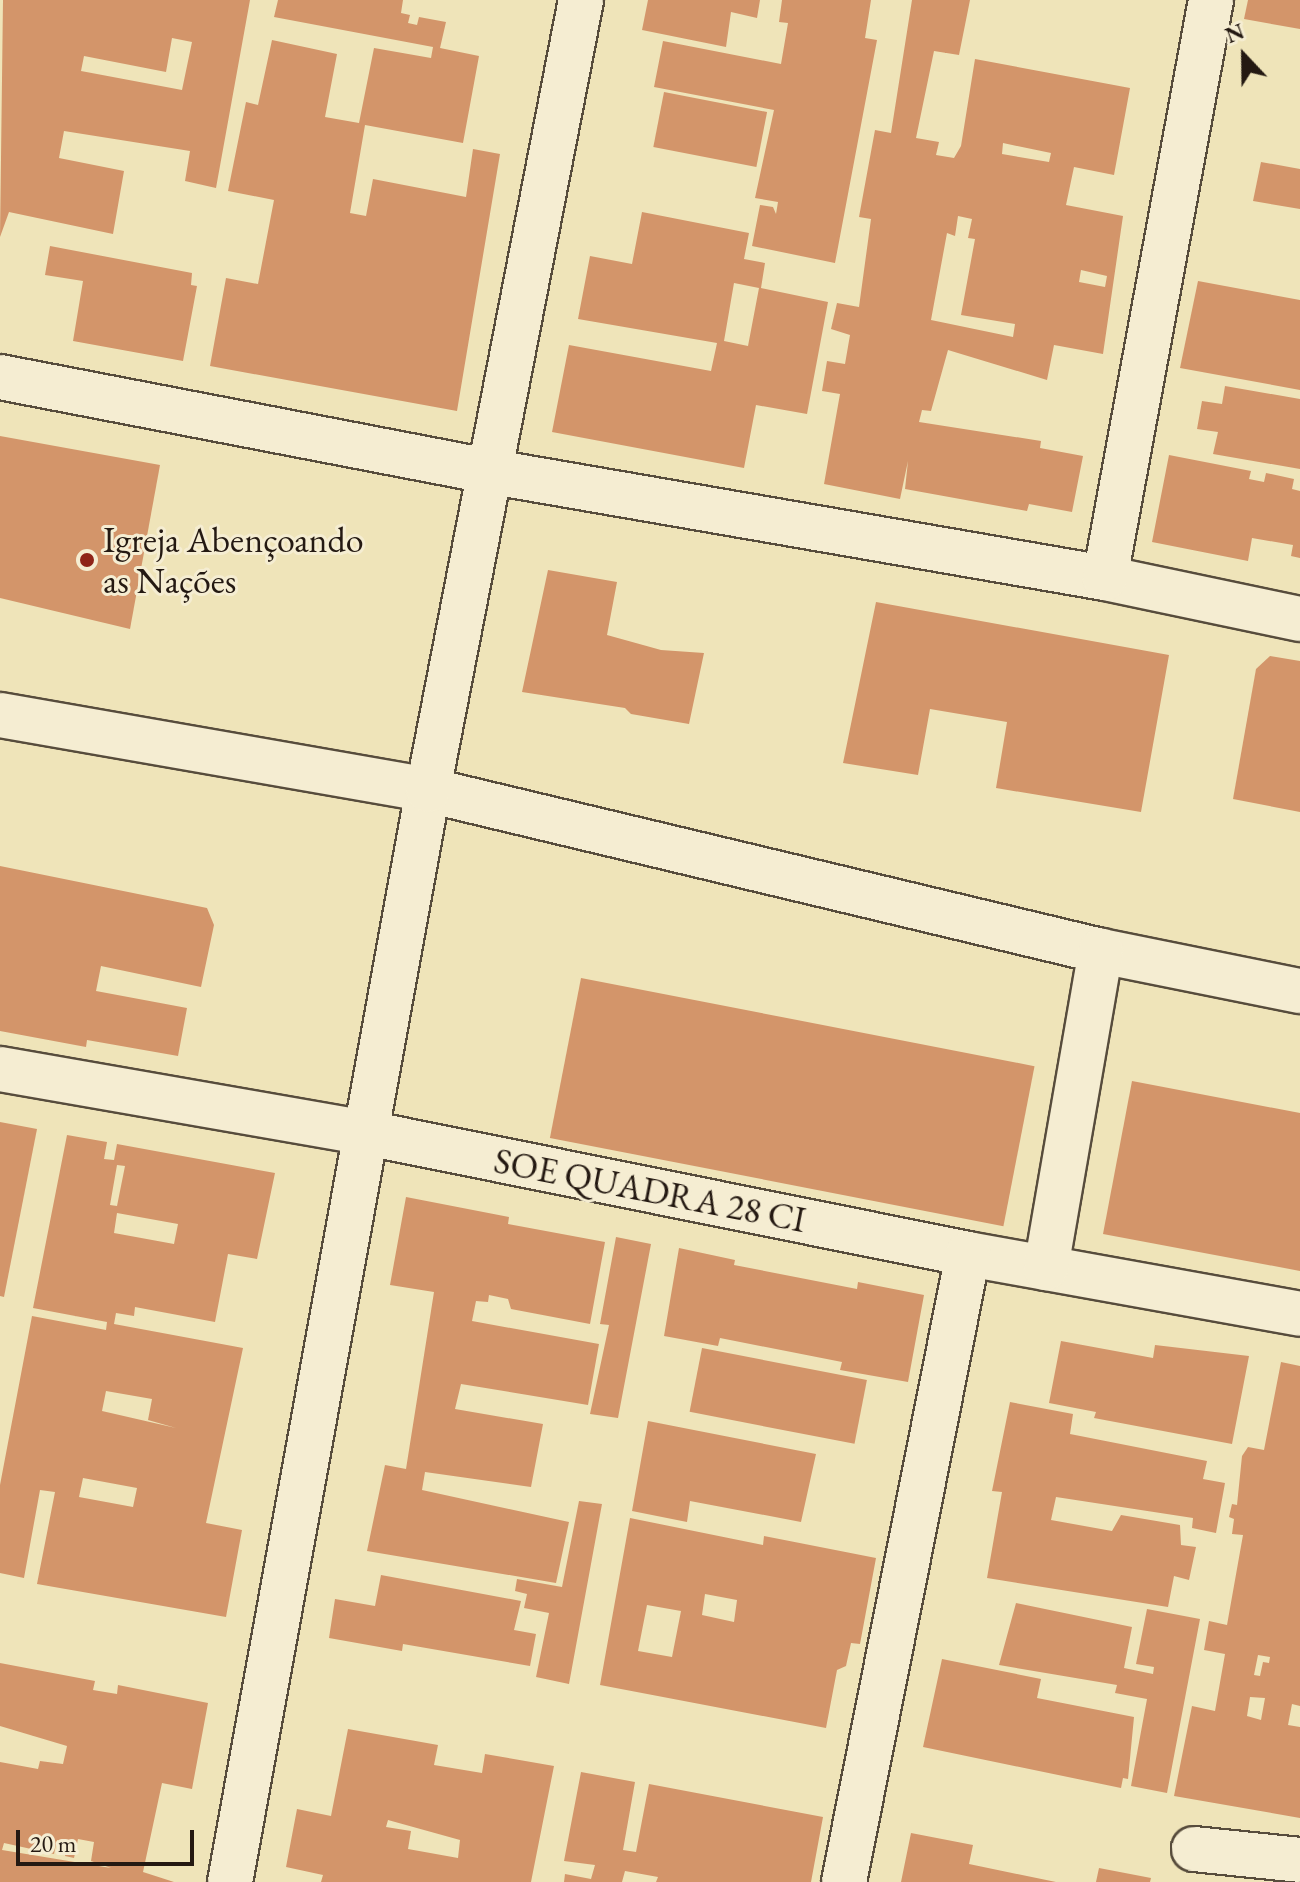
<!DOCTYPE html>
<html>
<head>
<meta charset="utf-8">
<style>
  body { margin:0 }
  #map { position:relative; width:1300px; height:1882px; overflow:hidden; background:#efe4b9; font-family:"EB Garamond",serif }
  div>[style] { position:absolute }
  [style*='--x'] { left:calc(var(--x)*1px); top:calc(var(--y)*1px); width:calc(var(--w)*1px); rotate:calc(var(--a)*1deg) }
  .building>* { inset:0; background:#d3956a; transform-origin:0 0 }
  .roads { filter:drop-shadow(2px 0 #574c3c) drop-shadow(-2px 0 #574c3c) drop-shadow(0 2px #574c3c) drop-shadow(0 -2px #574c3c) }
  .minor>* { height:44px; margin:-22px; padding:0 22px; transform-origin:22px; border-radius:22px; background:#f5edd2 }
  .dots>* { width:22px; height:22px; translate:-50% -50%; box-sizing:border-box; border:4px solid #f5edd2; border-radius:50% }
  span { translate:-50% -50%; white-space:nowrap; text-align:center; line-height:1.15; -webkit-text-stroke:6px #f5edd2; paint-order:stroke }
  .poi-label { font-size:36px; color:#241912 }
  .left { translate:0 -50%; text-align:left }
  .street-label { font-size:36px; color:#241912 }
  .north { position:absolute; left:1204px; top:16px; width:80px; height:80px; -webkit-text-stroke:6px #f5edd2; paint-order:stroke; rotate:338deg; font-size:22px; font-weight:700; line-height:32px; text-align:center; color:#241912 }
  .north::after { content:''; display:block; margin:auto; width:28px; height:36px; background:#241912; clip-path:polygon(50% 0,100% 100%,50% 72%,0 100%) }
  .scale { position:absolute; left:16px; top:1830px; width:178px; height:36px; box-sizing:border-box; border:4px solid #241912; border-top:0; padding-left:10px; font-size:24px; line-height:28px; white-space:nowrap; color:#241912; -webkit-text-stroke:6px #f5edd2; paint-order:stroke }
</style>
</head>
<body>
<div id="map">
  <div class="building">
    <div style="clip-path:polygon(evenodd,3px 0,250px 0,216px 188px,185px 181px,190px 151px,64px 131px,59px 158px,124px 171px,113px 234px,9px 212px,0 237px,3px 0,172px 38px,192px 42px,182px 90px,81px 71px,84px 56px,166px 72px,172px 38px)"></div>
    <div style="clip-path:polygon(278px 0,403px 0,401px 13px,410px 15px,408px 23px,417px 25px,419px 17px,446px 22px,440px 48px,479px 56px,463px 143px,365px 125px,350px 213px,366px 216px,373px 179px,466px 197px,473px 149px,500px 154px,457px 411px,210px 366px,226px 278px,258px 284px,274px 200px,228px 191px,246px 102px,258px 105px,272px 40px,337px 54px,325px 117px,359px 123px,374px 48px,431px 58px,433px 47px,274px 17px)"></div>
    <div style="clip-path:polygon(648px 0,760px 0,757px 18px,731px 12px,726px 47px,642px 30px)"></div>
    <div style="clip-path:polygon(782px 0,871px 0,865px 38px,877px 40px,835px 263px,752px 246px,760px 205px,773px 207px,776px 214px,778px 202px,755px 198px,774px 110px,654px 87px,663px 41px,781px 64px,788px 23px,779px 22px)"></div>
    <div style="clip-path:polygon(evenodd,912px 0,970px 0,959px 55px,934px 51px,916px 138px,939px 142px,936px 155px,954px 158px,961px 146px,975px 59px,1130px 88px,1114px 175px,1074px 167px,1066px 205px,1123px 216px,1103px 354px,1054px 345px,1047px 380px,948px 350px,931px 411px,922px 410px,919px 422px,1041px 441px,1040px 448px,1083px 456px,1072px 512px,1029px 504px,1027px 511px,905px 489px,908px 461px,900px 499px,824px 484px,840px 394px,822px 391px,827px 361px,845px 364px,850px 335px,831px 329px,837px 303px,859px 307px,871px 219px,859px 217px,875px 130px,891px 133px,912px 0,1003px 143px,1051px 153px,1049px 162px,1002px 154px,1003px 143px,912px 0,958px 216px,972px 219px,968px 238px,975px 239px,961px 315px,1015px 324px,1013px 337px,931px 320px,947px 233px,955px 236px,958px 216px,912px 0,1081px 270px,1107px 276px,1105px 287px,1079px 282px,1081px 270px)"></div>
    <div style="clip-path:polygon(1248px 0,1300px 0,1300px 29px,1244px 19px)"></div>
    <div style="left:664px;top:92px;width:105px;height:56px;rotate:11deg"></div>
    <div style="clip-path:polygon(1261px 162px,1300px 169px,1300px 209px,1253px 201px)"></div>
    <div style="clip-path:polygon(evenodd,642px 212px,749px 233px,744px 259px,765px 263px,761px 288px,828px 302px,807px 414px,756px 405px,744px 468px,552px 432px,569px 345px,711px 371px,717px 343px,578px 319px,590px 256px,632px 264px,642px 212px,734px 283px,759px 288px,748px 346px,724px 341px,734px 283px)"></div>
    <div style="clip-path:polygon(50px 246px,192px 273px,191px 285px,197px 286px,183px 361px,73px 341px,83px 281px,45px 275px)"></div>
    <div style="clip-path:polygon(1198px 281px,1300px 300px,1300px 390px,1180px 368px)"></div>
    <div style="clip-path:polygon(1225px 386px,1300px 399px,1300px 469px,1213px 454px,1218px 432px,1197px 429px,1202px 401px,1222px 404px)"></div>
    <div style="clip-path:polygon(0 436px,160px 465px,130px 629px,0 598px)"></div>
    <div style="clip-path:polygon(1169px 455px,1251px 471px,1249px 479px,1264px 482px,1266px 473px,1294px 479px,1292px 489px,1300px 491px,1300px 558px,1291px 556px,1293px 545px,1252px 538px,1248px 561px,1152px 542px)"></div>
    <div style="clip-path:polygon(548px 570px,617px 582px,607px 635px,661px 650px,704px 653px,689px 724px,631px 714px,625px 708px,522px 692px)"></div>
    <div style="clip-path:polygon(876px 602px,1169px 655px,1141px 812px,996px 788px,1007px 722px,930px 709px,918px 775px,843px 763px)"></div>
    <div style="clip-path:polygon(1270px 656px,1300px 661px,1300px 812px,1233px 799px,1256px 669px)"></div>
    <div style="clip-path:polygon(0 866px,207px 908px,214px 925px,201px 987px,101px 966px,96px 991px,187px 1008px,178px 1056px,87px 1040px,86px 1047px,0 1031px)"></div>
    <div style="left:581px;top:978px;width:462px;height:163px;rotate:11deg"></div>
    <div style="clip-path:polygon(1132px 1081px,1300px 1113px,1300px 1271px,1103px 1234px)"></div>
    <div style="clip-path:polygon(0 1122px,37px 1129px,4px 1297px,0 1296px)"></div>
    <div style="clip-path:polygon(evenodd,67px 1135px,107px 1142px,104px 1159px,114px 1160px,117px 1144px,275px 1173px,257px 1259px,228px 1254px,215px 1322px,135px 1307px,134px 1316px,116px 1313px,114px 1324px,243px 1348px,206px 1523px,242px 1530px,226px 1617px,37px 1584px,55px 1492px,40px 1490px,24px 1578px,0 1573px,0 1485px,32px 1316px,106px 1330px,107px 1322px,33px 1308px,67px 1135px,117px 1165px,125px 1166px,117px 1206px,110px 1205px,117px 1165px,67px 1135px,117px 1213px,178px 1224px,174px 1244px,114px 1233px,117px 1213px,67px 1135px,106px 1391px,152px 1399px,148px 1420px,176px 1428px,102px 1411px,106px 1391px,67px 1135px,83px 1478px,137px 1488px,133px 1507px,79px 1497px,83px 1478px)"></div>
    <div style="clip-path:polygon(406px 1197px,509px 1217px,508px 1224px,605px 1242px,590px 1324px,511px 1309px,508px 1299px,489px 1295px,488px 1302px,476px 1301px,472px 1321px,599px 1344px,588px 1405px,461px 1384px,455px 1409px,543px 1424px,531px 1487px,425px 1472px,422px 1490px,569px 1522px,556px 1583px,367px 1551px,385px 1465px,406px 1469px,434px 1292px,390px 1285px)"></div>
    <div style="clip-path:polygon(616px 1237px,651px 1244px,618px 1418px,590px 1414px,609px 1325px,600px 1324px)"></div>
    <div style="clip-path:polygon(679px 1248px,735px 1260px,734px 1265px,857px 1289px,858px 1282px,924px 1295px,908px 1382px,840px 1370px,842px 1362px,720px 1338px,718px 1346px,664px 1336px)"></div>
    <div style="clip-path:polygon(1061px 1341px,1153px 1358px,1155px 1345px,1249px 1356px,1232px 1444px,1094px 1418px,1096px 1412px,1049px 1403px)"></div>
    <div style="left:702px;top:1348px;width:168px;height:65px;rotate:11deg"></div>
    <div style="clip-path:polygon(evenodd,1281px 1362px,1300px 1366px,1300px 1706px,1292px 1704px,1288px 1725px,1300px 1727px,1300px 1818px,1174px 1796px,1192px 1706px,1215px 1711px,1225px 1654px,1204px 1650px,1209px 1621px,1227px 1625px,1243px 1535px,1232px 1534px,1234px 1519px,1229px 1517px,1232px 1504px,1237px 1505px,1242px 1456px,1248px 1447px,1264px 1450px,1281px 1362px,1258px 1655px,1270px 1657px,1269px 1663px,1263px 1662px,1260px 1676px,1254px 1675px,1258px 1655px,1281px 1362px,1250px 1697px,1265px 1698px,1261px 1720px,1247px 1716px,1250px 1697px)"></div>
    <div style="clip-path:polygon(1010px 1402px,1073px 1414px,1070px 1434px,1207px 1461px,1203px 1479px,1225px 1483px,1216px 1533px,1192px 1528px,1193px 1518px,1056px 1497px,1051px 1520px,1112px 1531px,1121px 1515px,1180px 1525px,1181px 1545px,1196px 1547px,1189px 1580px,1174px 1576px,1168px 1607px,987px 1578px,1002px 1492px,992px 1491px)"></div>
    <div style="clip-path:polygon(648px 1421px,816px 1454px,801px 1522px,690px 1501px,687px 1522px,632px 1511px)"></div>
    <div style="clip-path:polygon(579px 1501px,602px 1504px,569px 1684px,536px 1677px,549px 1613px,524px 1608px,527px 1594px,515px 1591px,517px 1579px,562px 1587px)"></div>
    <div style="clip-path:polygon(evenodd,630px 1518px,763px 1545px,764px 1536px,876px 1558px,860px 1644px,851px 1643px,846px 1666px,837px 1670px,826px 1728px,600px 1685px,630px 1518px,705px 1594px,737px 1600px,734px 1622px,702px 1615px,705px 1594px,630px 1518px,647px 1605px,681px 1611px,672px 1657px,638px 1651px,647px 1605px)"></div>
    <div style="clip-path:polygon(381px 1575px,521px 1601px,514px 1630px,536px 1634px,530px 1666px,403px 1644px,402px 1651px,329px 1638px,335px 1599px,375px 1606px)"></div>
    <div style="clip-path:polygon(1016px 1603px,1132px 1627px,1124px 1668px,1153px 1674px,1154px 1667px,1136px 1664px,1147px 1609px,1200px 1619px,1167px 1793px,1131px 1786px,1147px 1699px,1115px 1693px,1117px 1685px,999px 1665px)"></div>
    <div style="clip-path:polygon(942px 1659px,1041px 1679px,1037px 1698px,1134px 1717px,1128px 1779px,1123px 1778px,1121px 1788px,923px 1747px)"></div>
    <div style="clip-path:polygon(evenodd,0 1663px,95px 1681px,93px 1690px,117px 1694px,118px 1685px,208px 1703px,192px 1789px,162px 1783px,143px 1872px,174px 1882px,0 1882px,0 1762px,38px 1769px,40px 1761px,63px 1764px,67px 1746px,0 1726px,0 1663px,78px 1839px,94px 1842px,91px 1861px,111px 1868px,2px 1850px,4px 1843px,54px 1854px,57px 1840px,68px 1842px,65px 1856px,74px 1858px,78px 1839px)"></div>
    <div style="clip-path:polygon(evenodd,348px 1729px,438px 1745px,434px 1765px,482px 1773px,485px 1754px,554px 1766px,531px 1882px,321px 1882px,323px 1875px,286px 1867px,297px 1809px,331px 1816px,348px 1729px,388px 1820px,460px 1840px,458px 1858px,408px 1849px,411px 1831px,386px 1827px,388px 1820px)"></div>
    <div style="clip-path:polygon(581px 1772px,635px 1782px,623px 1850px,636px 1852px,649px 1784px,823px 1817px,811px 1882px,656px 1882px,658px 1877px,625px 1871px,622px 1882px,564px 1882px,565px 1874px,591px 1879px,595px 1865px,564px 1861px)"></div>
    <div style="clip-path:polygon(911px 1833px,973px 1845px,969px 1864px,1056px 1882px,901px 1882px)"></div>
    <div style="clip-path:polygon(1099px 1868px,1151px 1878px,1150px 1882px,1096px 1882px)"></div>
  </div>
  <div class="roads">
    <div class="minor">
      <div style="--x:0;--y:377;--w:502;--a:10.91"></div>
      <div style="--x:493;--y:472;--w:621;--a:9.83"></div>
      <div style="--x:1105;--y:578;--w:199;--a:11.9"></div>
      <div style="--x:1105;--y:578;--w:588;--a:-79.61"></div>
      <div style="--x:0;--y:715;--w:435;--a:9.9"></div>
      <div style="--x:428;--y:790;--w:692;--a:13.45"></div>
      <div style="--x:1101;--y:951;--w:203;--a:11.4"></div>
      <div style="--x:0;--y:1069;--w:373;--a:9.9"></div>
      <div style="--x:367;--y:1133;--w:613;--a:11.38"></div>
      <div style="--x:968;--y:1254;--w:337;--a:10.2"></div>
      <div style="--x:1046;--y:1268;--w:322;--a:-80.2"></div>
      <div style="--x:1194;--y:1849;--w:107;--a:5.9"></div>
      <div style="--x:230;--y:1882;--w:1110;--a:-79.72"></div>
      <div style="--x:428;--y:790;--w:805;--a:-79.04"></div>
      <div style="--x:844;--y:1882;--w:640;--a:-78.83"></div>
    </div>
  </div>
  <div class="dots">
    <div style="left:87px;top:560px;background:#8f2418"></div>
  </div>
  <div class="poi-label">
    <span class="left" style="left:103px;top:560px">Igreja Abençoando<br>as Nações</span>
  </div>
  <div class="street-label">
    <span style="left:650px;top:1190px;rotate:11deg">SOE QUADRA 28 CI</span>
  </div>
  <div class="north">N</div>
  <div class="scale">20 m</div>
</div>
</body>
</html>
